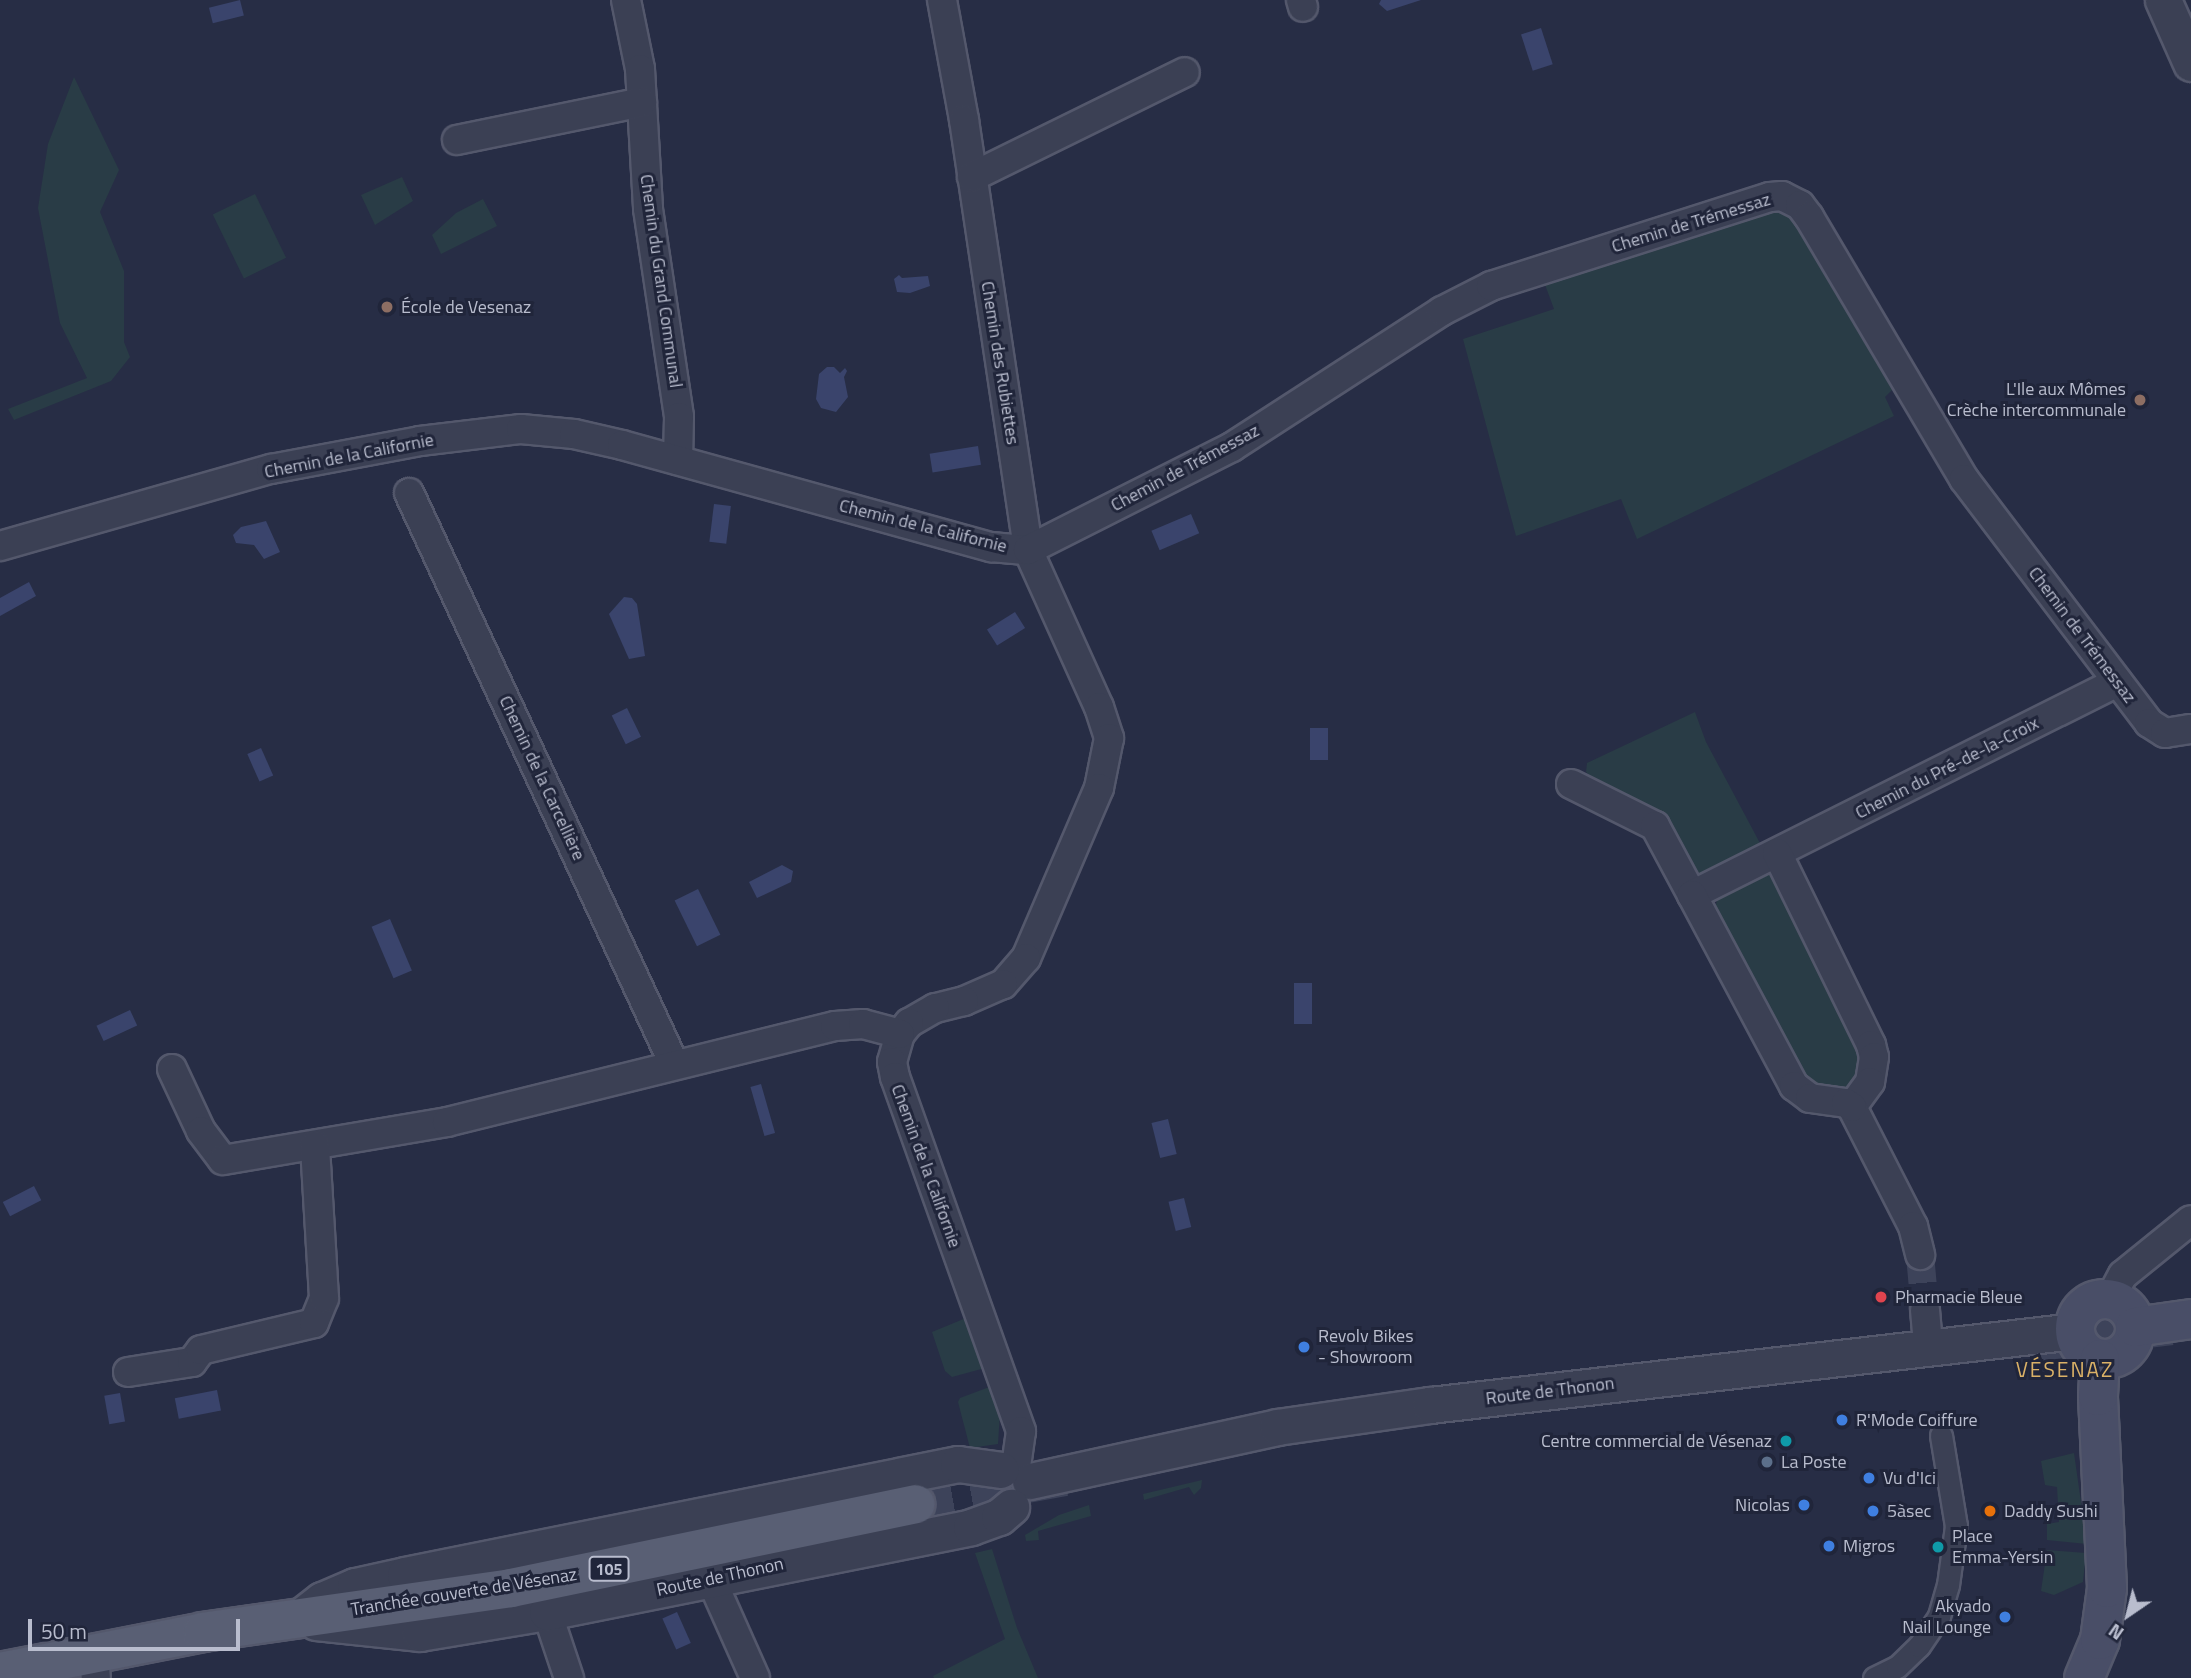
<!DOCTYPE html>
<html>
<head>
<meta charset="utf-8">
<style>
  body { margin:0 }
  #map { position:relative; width:2191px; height:1678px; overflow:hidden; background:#272d45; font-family:"Titillium Web",sans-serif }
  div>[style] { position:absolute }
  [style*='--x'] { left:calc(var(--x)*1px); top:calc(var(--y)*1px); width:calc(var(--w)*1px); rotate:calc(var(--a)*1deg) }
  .green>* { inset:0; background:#293c46; transform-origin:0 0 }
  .water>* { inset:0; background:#3a446c; transform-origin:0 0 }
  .minor-tunnel>* { height:28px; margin-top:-14px; transform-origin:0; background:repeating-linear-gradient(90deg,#3d435a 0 28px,transparent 0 42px) }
  .primary-tunnel>* { height:38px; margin-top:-19px; transform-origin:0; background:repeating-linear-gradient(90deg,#3d435a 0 38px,transparent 0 57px) }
  .roads { filter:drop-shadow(2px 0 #54586c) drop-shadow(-2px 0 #54586c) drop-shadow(0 2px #54586c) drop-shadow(0 -2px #54586c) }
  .pedestrian>* { height:21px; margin:-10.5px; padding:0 10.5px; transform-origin:10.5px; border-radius:10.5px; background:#3b4054 }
  .minor>* { height:28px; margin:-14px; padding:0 14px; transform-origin:14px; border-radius:14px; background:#3b4054 }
  .tertiary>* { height:35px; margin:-17.5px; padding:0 17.5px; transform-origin:17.5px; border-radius:17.5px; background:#3b4054 }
  .secondary>* { height:38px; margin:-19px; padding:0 19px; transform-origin:19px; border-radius:19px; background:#494e67 }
  .secondary>.ring { margin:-19px; padding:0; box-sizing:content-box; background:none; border:38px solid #494e67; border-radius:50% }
  .primary>* { height:38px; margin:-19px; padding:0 19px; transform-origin:19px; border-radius:19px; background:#595f74 }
  .dots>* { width:19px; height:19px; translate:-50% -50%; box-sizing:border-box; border:4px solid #20253a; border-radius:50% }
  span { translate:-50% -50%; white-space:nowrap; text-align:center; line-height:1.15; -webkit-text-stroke:6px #20253a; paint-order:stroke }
  .shield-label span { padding:2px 5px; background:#20253a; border:2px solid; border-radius:5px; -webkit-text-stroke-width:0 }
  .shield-label { font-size:16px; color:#b9bdce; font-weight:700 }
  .street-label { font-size:18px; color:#b9bdce }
  .poi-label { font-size:18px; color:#b9bdce }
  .left { translate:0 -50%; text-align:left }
  .right { translate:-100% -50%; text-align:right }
  .quarter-label { font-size:21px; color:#dab167; letter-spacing:2px }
  .north { position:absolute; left:2093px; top:1580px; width:70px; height:70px; -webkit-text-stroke:5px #20253a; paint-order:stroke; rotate:215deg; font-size:19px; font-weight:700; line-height:28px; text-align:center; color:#b9bdce }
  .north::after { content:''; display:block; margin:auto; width:24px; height:32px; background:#b9bdce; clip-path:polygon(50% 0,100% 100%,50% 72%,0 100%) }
  .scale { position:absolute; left:28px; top:1619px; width:212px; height:32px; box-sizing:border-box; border:4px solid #b9bdce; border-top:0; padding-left:9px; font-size:21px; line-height:24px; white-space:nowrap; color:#b9bdce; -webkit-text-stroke:5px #20253a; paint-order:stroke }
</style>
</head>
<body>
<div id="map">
  <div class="green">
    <div style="clip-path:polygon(74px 77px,119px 170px,100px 212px,124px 271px,124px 342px,130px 357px,111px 381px,14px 420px,8px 409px,87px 378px,60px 323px,38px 208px,48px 144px)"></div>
    <div style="clip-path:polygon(402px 177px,413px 201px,375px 225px,361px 195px)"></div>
    <div style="left:255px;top:194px;width:71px;height:47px;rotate:64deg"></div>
    <div style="clip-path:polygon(483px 199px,497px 226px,441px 254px,432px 235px,456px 213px)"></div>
    <div style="clip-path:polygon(1777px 211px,1794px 217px,1893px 385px,1893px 389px,1885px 397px,1894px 416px,1637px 539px,1621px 499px,1516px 536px,1463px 339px,1554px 309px,1544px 282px)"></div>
    <div style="clip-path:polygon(1695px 712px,1706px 742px,1761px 845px,1707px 873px,1699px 874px,1586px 772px,1587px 763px)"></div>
    <div style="clip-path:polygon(1776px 869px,1867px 1058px,1851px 1095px,1804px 1084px,1715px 909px,1717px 900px)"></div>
    <div style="clip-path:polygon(966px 1318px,985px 1368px,952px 1377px,945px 1371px,932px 1332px)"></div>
    <div style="clip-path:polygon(992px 1386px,1000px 1413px,998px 1444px,970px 1448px,958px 1402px,960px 1398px)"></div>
    <div style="clip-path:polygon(2074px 1453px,2087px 1544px,2047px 1540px,2047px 1524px,2059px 1522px,2057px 1487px,2045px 1485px,2041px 1461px)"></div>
    <div style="clip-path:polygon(1202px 1480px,1201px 1488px,1194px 1495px,1189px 1487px,1144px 1500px,1143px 1494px)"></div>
    <div style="clip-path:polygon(1089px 1505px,1091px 1516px,1038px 1531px,1039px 1540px,1026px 1541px,1025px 1535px,1059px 1515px)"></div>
    <div style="clip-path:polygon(992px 1549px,1017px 1628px,1038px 1678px,934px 1678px,933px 1676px,1005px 1639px,975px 1553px)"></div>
    <div style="clip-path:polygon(2047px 1550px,2086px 1553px,2083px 1582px,2054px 1595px,2041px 1591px)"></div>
  </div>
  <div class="water">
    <div style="left:240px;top:0;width:16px;height:32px;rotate:76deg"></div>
    <div style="clip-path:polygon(1381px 0,1421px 0,1387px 11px,1379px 4px)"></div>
    <div style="left:1541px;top:28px;width:38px;height:21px;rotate:72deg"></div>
    <div style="clip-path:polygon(899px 275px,902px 278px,928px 276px,930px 286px,910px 293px,897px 292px,894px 279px)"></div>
    <div style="clip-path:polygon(827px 367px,834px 367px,840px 373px,845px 368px,847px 371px,844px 377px,848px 397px,836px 412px,821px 408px,816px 399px,819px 374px)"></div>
    <div style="left:978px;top:446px;width:19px;height:49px;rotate:81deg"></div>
    <div style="left:714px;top:504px;width:17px;height:38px;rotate:7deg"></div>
    <div style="left:1191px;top:514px;width:21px;height:43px;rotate:67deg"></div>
    <div style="clip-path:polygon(266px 521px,280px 552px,264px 559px,254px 545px,236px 543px,233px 535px,241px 527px)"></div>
    <div style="clip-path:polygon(29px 582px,36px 596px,0 616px,0 598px)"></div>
    <div style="clip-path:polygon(624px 597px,632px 598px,637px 604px,645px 656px,629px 659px,609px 614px)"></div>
    <div style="left:1015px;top:612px;width:19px;height:33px;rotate:58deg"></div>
    <div style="left:627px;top:708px;width:32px;height:17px;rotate:64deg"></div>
    <div style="left:1310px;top:728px;width:18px;height:32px"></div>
    <div style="left:261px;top:748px;width:30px;height:15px;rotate:66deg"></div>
    <div style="clip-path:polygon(782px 865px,793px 871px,791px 882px,757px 898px,749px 882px)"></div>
    <div style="left:698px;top:889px;width:51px;height:26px;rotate:64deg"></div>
    <div style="left:390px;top:919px;width:56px;height:20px;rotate:67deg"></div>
    <div style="left:1294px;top:983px;width:18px;height:41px"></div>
    <div style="left:130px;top:1010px;width:17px;height:37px;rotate:65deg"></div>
    <div style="left:761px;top:1084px;width:51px;height:11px;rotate:74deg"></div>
    <div style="left:1168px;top:1119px;width:36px;height:17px;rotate:76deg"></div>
    <div style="left:34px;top:1186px;width:16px;height:35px;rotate:63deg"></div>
    <div style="left:1184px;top:1198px;width:30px;height:16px;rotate:76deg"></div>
    <div style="left:217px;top:1390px;width:21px;height:43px;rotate:79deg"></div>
    <div style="left:120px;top:1393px;width:29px;height:16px;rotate:80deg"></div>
    <div style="left:677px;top:1612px;width:34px;height:16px;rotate:66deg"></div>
  </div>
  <div class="minor-tunnel">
    <div style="--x:1920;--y:1255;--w:55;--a:84.8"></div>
  </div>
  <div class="primary-tunnel">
    <div style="--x:2039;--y:1342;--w:133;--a:-6.9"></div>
    <div style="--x:915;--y:1504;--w:152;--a:-10.2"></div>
  </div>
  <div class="roads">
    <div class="pedestrian">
      <div style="--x:1874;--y:1678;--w:25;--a:-26"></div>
      <div style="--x:1897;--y:1667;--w:30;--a:-44"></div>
      <div style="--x:1919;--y:1646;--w:36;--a:-56"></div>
      <div style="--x:1939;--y:1616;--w:32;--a:-74"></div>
      <div style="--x:1948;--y:1585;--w:60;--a:-82.3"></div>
      <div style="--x:1956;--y:1526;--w:92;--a:-99.4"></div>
    </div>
    <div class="minor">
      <div style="--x:626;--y:0;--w:70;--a:78.5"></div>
      <div style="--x:640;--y:69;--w:140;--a:86.7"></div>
      <div style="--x:648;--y:209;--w:210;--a:81.5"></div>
      <div style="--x:679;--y:417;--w:43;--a:91.3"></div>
      <div style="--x:942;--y:0;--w:122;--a:79.6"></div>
      <div style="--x:964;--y:120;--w:435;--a:81.5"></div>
      <div style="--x:1028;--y:550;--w:172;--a:65.7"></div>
      <div style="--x:1099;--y:707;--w:33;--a:72"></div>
      <div style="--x:1109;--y:738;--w:51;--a:101.3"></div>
      <div style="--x:1099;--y:788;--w:185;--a:113.2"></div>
      <div style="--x:1026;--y:958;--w:35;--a:131"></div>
      <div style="--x:1003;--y:984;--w:43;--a:156.4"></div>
      <div style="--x:964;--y:1001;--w:30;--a:166"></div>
      <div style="--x:935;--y:1008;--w:30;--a:150"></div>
      <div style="--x:909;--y:1023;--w:14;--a:129"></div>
      <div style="--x:900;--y:1034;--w:29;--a:106"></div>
      <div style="--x:892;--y:1062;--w:15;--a:79"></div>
      <div style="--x:895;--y:1077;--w:376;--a:70.4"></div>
      <div style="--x:1021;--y:1431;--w:37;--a:98"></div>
      <div style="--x:1301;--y:0;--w:7;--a:74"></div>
      <div style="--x:457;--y:140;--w:189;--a:-11.6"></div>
      <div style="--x:972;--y:177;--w:237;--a:-26.2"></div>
      <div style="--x:409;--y:493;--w:629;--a:65.1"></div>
      <div style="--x:0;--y:546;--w:282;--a:-15.9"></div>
      <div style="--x:271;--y:469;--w:152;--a:-10.6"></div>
      <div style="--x:420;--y:441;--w:102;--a:-6.8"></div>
      <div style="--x:521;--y:429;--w:53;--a:5.4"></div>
      <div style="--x:574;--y:434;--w:49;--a:12.9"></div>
      <div style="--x:622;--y:445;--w:383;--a:15.5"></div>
      <div style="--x:991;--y:547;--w:37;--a:5"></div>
      <div style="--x:1028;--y:550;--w:229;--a:-26.8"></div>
      <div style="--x:1232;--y:447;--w:250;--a:-32.9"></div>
      <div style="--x:1442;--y:311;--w:55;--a:-27"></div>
      <div style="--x:1491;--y:286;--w:293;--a:-17.7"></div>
      <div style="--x:1770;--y:197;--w:12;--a:-5"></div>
      <div style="--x:1782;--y:196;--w:20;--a:27"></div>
      <div style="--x:1800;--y:205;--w:15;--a:53"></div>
      <div style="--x:1809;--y:217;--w:304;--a:59.4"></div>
      <div style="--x:1964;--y:479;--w:306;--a:52.8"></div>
      <div style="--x:2149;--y:723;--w:19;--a:32"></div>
      <div style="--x:2165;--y:733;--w:26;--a:-9"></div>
      <div style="--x:1571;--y:784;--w:94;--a:26.6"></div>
      <div style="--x:1655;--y:826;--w:78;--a:61.8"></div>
      <div style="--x:1692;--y:895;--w:476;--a:-26.6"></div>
      <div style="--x:1777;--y:853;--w:214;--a:63.9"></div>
      <div style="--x:1871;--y:1045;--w:12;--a:76"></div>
      <div style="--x:1874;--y:1057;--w:25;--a:99"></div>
      <div style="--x:1870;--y:1082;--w:31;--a:126"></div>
      <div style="--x:1852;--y:1107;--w:134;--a:62.9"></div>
      <div style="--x:1913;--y:1226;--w:30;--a:76"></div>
      <div style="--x:1692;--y:895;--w:217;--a:61.9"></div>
      <div style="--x:1794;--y:1086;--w:20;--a:37"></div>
      <div style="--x:1810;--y:1098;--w:36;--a:8"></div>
      <div style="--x:1846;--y:1103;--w:7;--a:34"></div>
      <div style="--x:172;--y:1069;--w:68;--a:64.9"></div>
      <div style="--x:201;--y:1131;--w:36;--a:53"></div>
      <div style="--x:223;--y:1160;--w:227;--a:-9.6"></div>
      <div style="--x:447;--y:1122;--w:400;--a:-13.9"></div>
      <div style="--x:835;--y:1026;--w:28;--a:-4"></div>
      <div style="--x:863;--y:1024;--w:38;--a:15"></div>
      <div style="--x:2110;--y:1299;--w:27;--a:-62"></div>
      <div style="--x:2123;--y:1275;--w:87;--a:-39"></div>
      <div style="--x:1925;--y:1310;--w:36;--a:85"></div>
      <div style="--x:128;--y:1372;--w:65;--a:-8.9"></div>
      <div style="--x:192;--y:1362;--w:15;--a:-53"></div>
      <div style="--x:201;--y:1350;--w:116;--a:-13.4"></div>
      <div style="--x:314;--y:1323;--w:27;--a:-68"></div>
      <div style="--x:324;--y:1298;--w:153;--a:-93.4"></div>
      <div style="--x:711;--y:1579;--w:108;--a:66"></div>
      <div style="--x:547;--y:1612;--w:70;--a:71.6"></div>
      <div style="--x:94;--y:1652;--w:26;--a:86"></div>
    </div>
    <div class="tertiary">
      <div style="--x:2163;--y:0;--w:69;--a:66"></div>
      <div style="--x:1030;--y:1481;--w:253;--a:-12.3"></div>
      <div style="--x:1277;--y:1427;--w:155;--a:-8.2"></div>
      <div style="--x:1430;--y:1405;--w:648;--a:-6.55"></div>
      <div style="--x:300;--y:1617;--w:28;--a:-38"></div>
      <div style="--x:322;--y:1600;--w:36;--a:-23"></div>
      <div style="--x:355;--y:1586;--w:51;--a:-12.4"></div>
      <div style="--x:405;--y:1575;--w:564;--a:-11.35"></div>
      <div style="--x:958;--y:1464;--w:43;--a:7.9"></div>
      <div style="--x:316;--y:1622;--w:105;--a:6"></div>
      <div style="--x:420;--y:1633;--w:129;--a:-9.4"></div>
      <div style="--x:547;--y:1612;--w:432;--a:-11.3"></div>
      <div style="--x:971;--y:1527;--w:30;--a:-20"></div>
      <div style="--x:999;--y:1517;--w:16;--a:-40"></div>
    </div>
    <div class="secondary">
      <div class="ring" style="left:2075px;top:1299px;width:22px;height:22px"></div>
      <div style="--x:2135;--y:1327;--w:57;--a:-8.1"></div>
      <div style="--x:2084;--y:1678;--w:41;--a:-67.2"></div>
      <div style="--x:2100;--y:1640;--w:52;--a:-82.3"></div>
      <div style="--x:2107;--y:1588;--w:192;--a:-92.7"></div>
      <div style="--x:2098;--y:1396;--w:37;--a:-87"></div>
    </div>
    <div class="primary">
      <div style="--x:0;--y:1672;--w:207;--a:-11.1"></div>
      <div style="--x:203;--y:1632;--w:311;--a:-8.1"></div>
      <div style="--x:511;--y:1588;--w:413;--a:-11.7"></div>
    </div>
  </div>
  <div class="dots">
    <div style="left:387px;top:307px;background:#8d6e63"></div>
    <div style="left:2140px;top:400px;background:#8d6e63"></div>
    <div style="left:1881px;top:1297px;background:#e0444e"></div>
    <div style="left:1304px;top:1347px;background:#3f7fe0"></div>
    <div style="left:1842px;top:1420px;background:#3f7fe0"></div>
    <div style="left:1786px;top:1441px;background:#0f9aa8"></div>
    <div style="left:1767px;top:1462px;background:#5c6f8a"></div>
    <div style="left:1869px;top:1478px;background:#3f7fe0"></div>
    <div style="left:1804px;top:1505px;background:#3f7fe0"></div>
    <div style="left:1873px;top:1511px;background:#3f7fe0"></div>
    <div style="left:1990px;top:1511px;background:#e8710a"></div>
    <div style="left:1829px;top:1546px;background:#3f7fe0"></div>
    <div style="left:1938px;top:1547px;background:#0f9aa8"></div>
    <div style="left:2005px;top:1617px;background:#3f7fe0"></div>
  </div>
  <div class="shield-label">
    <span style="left:609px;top:1569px">105</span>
  </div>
  <div class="street-label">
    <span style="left:1691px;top:223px;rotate:-17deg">Chemin de Trémessaz</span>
    <span style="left:661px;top:281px;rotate:82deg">Chemin du Grand Communal</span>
    <span style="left:1000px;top:363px;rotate:81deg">Chemin des Rubiettes</span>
    <span style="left:349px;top:456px;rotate:-11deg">Chemin de la Californie</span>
    <span style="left:1185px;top:468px;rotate:-28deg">Chemin de Trémessaz</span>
    <span style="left:923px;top:526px;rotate:14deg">Chemin de la Californie</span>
    <span style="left:2082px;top:635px;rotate:53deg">Chemin de Trémessaz</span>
    <span style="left:1947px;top:768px;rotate:-27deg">Chemin du Pré-de-la-Croix</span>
    <span style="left:542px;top:778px;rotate:65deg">Chemin de la Carcellière</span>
    <span style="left:926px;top:1166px;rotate:70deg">Chemin de la Californie</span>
    <span style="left:1550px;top:1391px;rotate:-7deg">Route de Thonon</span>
    <span style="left:720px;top:1577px;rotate:-12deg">Route de Thonon</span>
    <span style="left:464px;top:1592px;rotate:-9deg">Tranchée couverte de Vésenaz</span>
  </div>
  <div class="poi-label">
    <span class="left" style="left:401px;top:307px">École de Vesenaz</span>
    <span class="right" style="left:2126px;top:400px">L'Ile aux Mômes<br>Crèche intercommunale</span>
    <span class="left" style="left:1895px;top:1297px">Pharmacie Bleue</span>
    <span class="left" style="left:1318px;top:1347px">Revolv Bikes<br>- Showroom</span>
    <span class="left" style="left:1856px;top:1420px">R'Mode Coiffure</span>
    <span class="right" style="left:1772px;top:1441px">Centre commercial de Vésenaz</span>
    <span class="left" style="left:1781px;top:1462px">La Poste</span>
    <span class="left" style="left:1883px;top:1478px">Vu d'Ici</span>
    <span class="right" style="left:1790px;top:1505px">Nicolas</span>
    <span class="left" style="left:1887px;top:1511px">5àsec</span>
    <span class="left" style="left:2004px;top:1511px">Daddy Sushi</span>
    <span class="left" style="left:1952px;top:1547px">Place<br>Emma-Yersin</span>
    <span class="left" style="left:1843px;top:1546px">Migros</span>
    <span class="right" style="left:1991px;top:1617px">Akyado<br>Nail Lounge</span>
  </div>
  <div class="quarter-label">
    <span style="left:2065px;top:1369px">VÉSENAZ</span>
  </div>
  <div class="north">N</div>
  <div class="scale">50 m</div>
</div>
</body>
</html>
